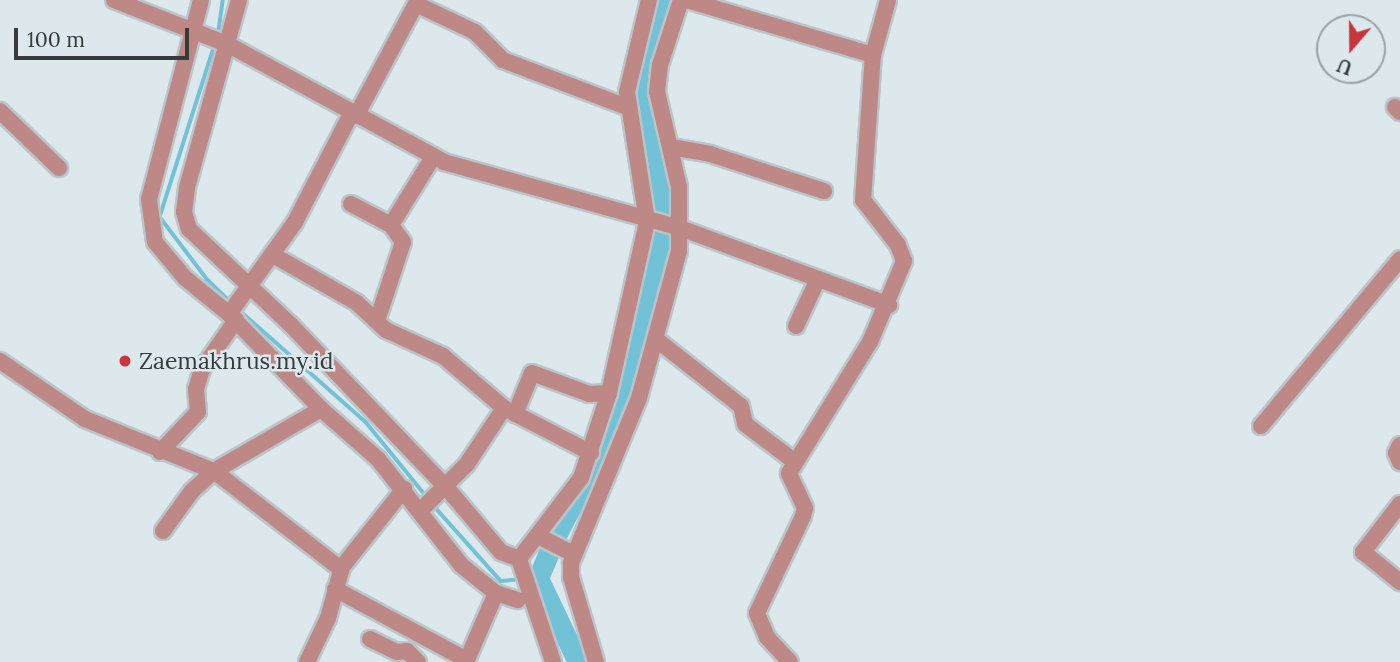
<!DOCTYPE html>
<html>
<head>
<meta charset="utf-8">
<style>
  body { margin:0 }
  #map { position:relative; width:1400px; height:662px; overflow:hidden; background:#dce8ec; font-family:Lora,serif }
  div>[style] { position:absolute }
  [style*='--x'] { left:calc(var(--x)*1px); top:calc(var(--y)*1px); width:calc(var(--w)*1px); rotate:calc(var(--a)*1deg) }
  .stream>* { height:3.5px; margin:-1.75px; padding:0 1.75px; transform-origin:1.75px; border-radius:1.75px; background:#71c2d7 }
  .river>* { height:21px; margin:-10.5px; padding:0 10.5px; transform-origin:10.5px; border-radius:10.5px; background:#71c2d7 }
  .roads { filter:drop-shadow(2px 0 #bbc5c9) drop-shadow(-2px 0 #bbc5c9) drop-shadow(0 2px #bbc5c9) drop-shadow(0 -2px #bbc5c9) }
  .minor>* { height:16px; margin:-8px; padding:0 8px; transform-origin:8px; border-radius:8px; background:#bd8885 }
  .dots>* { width:19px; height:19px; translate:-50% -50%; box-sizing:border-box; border:4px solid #dce8ec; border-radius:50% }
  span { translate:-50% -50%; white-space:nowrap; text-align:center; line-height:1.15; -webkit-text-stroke:5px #dce8ec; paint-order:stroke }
  .poi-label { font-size:23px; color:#353a3b }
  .left { translate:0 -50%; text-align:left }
  .north { position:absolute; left:1316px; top:14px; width:70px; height:70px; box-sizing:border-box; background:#dce8ec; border:2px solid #99a2a5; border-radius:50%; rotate:200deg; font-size:19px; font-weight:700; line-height:28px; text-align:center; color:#353a3b }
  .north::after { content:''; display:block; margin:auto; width:24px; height:32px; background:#c6363c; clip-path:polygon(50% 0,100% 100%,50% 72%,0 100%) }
  .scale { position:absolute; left:14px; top:28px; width:175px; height:32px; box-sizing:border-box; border:4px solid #353a3b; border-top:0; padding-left:9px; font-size:21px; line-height:24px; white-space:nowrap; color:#353a3b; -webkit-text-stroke:5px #dce8ec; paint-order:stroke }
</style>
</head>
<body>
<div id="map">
  <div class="stream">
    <div style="--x:218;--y:34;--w:34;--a:-82"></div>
    <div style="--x:215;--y:45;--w:181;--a:107.7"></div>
    <div style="--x:160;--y:217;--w:78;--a:52.8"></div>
    <div style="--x:207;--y:279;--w:35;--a:44"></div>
    <div style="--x:237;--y:308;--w:172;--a:41.5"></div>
    <div style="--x:366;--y:422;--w:97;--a:50.9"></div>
    <div style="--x:434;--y:506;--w:101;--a:48.2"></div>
    <div style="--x:501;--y:581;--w:21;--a:-5"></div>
  </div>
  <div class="river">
    <div style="--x:578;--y:662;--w:93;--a:-115.5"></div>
    <div style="--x:538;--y:578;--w:51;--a:-66.9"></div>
    <div style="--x:558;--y:531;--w:143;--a:-62"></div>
    <div style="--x:625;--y:405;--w:109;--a:-77.9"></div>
    <div style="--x:648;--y:298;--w:85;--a:-77.8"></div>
    <div style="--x:666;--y:215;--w:122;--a:-100.9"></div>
    <div style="--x:643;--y:95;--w:34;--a:-90"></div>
    <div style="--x:643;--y:61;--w:64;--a:-72.7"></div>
  </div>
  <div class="roads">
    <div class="minor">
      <div style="--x:114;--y:0;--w:121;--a:21.3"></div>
      <div style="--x:227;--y:44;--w:247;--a:28.5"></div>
      <div style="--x:444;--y:162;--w:245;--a:15.6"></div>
      <div style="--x:680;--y:228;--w:223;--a:20.2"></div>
      <div style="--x:201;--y:0;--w:206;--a:104.6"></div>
      <div style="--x:149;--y:199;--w:43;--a:82.1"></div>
      <div style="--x:155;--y:242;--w:47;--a:50.2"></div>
      <div style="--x:185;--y:278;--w:57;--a:39.3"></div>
      <div style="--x:229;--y:314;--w:132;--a:45.9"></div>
      <div style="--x:321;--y:409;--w:76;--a:41.3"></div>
      <div style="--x:378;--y:459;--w:135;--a:51.9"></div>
      <div style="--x:461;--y:565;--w:45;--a:38.7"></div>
      <div style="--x:496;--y:593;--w:75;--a:113.5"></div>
      <div style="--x:239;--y:0;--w:195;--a:105.5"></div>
      <div style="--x:187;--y:188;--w:24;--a:97"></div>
      <div style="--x:184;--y:212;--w:18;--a:74"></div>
      <div style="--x:189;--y:229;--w:140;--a:43.3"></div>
      <div style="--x:291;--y:325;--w:224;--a:46.3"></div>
      <div style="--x:446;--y:487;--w:85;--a:49.8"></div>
      <div style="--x:501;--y:552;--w:19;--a:21"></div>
      <div style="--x:687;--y:0;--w:194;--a:16.5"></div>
      <div style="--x:416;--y:4;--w:65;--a:25.4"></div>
      <div style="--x:475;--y:32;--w:40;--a:45"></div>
      <div style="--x:503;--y:60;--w:133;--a:20.8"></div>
      <div style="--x:1395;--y:107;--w:7;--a:45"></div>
      <div style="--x:0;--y:111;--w:82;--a:44"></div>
      <div style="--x:356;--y:116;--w:132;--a:-61.9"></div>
      <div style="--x:671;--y:147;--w:40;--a:10"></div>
      <div style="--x:710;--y:154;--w:120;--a:18"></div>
      <div style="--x:351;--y:204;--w:45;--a:27.7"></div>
      <div style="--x:391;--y:225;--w:21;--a:55"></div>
      <div style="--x:403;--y:242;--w:83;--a:108.2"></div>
      <div style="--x:391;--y:225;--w:80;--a:-58.3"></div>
      <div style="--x:273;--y:255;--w:97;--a:29.7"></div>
      <div style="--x:357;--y:303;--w:40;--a:43"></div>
      <div style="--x:386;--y:330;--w:63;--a:24.5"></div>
      <div style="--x:443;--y:356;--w:80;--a:40.4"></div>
      <div style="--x:504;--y:408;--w:98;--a:27.3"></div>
      <div style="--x:229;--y:314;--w:113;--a:-54.3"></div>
      <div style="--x:295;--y:222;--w:122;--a:-62.6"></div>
      <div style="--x:796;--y:326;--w:52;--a:-64.9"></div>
      <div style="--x:657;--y:340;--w:107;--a:38.2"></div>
      <div style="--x:741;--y:406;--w:18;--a:77"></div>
      <div style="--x:745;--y:424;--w:61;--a:37.1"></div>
      <div style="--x:0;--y:361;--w:103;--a:34.3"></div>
      <div style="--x:85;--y:419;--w:139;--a:22"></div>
      <div style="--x:214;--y:471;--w:160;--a:37.7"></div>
      <div style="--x:515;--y:414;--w:44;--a:-67.5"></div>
      <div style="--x:532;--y:373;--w:61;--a:20.2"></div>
      <div style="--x:589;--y:394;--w:20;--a:-3"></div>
      <div style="--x:1261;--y:426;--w:217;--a:-50.2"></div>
      <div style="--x:1400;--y:445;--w:9;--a:117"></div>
      <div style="--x:1396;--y:453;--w:10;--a:66"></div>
      <div style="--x:160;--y:452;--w:55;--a:-46.5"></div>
      <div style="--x:198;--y:412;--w:23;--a:-95"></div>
      <div style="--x:196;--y:389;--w:21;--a:-73"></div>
      <div style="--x:202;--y:369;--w:60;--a:-55.2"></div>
      <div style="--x:1400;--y:504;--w:61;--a:127.6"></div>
      <div style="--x:1363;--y:552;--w:48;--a:39"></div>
      <div style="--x:420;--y:511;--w:66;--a:-45"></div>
      <div style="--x:467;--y:464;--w:67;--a:-56.5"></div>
      <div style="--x:163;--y:531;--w:49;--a:-54.1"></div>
      <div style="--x:192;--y:491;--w:30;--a:-42"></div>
      <div style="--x:214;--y:471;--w:124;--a:-30.1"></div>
      <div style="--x:538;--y:536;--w:39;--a:27"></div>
      <div style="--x:519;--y:559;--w:102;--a:-52.6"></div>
      <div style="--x:581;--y:478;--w:89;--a:-71.8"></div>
      <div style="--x:609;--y:393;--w:176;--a:-77.5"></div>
      <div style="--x:647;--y:221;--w:131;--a:-98.8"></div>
      <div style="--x:627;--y:92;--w:95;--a:-76.6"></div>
      <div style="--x:519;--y:559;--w:108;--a:71.7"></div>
      <div style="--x:335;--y:589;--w:150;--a:28.3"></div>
      <div style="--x:496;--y:593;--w:23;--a:18"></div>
      <div style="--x:370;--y:639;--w:30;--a:26"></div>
      <div style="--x:397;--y:652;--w:10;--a:-6"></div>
      <div style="--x:407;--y:651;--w:16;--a:45"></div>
      <div style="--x:307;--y:662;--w:49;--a:-64.5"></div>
      <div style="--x:328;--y:618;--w:53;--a:-74.6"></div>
      <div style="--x:342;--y:567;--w:100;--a:-51.5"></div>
      <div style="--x:596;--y:662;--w:89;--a:-106.4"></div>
      <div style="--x:571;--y:577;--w:14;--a:-90"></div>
      <div style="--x:571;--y:563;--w:178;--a:-67.6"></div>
      <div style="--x:639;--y:398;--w:152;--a:-74.8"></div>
      <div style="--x:679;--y:251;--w:64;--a:-90"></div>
      <div style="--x:679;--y:187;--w:98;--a:-103"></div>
      <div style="--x:657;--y:92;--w:27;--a:-84"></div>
      <div style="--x:660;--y:65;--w:68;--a:-72.1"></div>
      <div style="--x:790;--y:662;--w:34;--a:-133"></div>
      <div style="--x:767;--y:637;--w:26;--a:-113"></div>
      <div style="--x:757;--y:613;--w:107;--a:-64.6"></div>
      <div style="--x:803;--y:516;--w:8;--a:-76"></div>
      <div style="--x:805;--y:508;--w:38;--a:-115"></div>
      <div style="--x:789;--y:473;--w:154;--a:-58.3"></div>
      <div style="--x:870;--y:342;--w:88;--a:-67.2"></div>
      <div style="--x:904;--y:261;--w:17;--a:-111"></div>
      <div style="--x:898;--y:245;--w:57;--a:-127.9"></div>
      <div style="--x:863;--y:200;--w:145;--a:-86.1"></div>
      <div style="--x:873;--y:55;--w:57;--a:-74.7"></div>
    </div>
  </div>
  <div class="dots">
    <div style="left:125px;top:361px;background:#c6363c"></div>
  </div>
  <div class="poi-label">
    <span class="left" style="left:139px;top:361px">Zaemakhrus.my.id</span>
  </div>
  <div class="north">U</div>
  <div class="scale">100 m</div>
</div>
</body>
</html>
